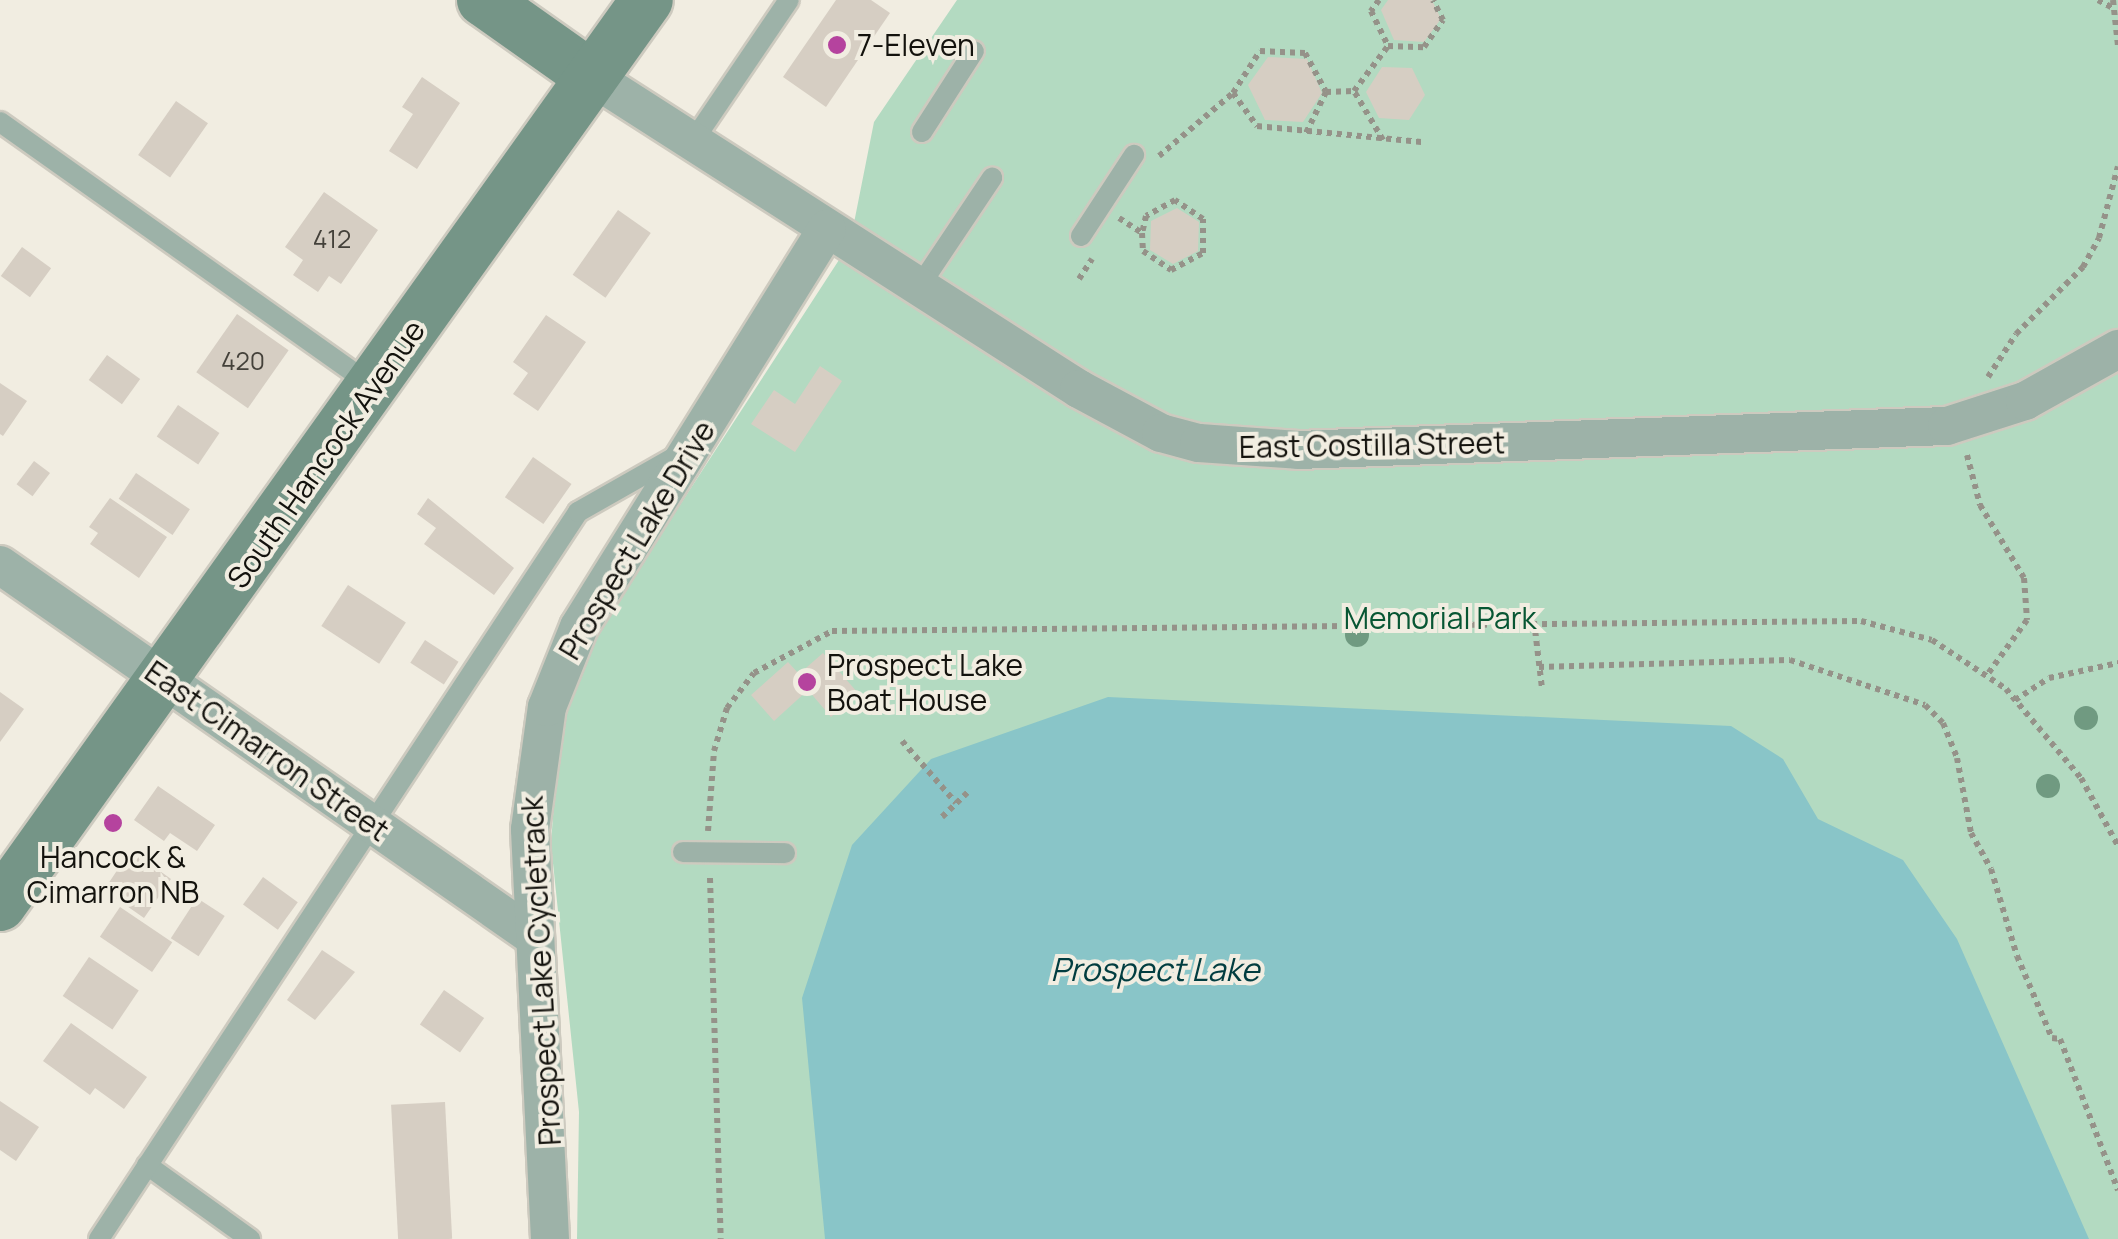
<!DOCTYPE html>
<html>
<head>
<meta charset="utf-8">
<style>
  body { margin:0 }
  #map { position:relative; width:2118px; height:1239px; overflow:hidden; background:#f1ede1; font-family:Manrope,sans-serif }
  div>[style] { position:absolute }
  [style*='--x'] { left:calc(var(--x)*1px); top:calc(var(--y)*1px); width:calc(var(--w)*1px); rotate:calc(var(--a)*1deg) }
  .green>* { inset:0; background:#b3dac1 }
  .water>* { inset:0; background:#89c5c8 }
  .building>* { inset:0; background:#d6cec3; transform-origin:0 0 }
  .path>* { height:6px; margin-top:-3px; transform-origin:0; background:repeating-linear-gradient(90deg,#959289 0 5px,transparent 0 10px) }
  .roads { filter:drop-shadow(2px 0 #cdcabf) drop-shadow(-2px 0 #cdcabf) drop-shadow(0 2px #cdcabf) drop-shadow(0 -2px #cdcabf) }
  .lane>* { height:20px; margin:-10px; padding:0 10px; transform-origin:10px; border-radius:10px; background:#9db2a8 }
  .street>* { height:38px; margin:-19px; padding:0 19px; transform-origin:19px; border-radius:19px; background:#9db2a8 }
  .secondary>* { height:52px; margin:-26px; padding:0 26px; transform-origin:26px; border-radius:26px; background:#759587 }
  .trees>* { width:24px; height:24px; margin:-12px; border-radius:50%; background:#709a81 }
  .dots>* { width:28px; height:28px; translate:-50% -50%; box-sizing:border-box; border:5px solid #f1ede1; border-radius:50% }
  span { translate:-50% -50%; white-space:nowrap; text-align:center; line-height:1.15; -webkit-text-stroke:8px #f1ede1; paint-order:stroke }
  .number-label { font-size:25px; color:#44413a }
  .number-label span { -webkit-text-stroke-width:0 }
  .poi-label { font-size:30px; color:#13120d }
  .left { translate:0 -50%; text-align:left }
  .street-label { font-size:30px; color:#13120d }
  .park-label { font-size:30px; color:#075633 }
  .water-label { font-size:32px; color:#013d40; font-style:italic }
</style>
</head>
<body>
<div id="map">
  <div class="green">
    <div style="clip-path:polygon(957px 0,2118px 0,2118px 1239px,577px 1239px,579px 1112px,551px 844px,559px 731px,587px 648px,850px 243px,874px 122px)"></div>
  </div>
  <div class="water">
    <div style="clip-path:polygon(1108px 697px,1731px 726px,1783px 759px,1818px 819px,1903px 860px,1957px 939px,2089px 1239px,825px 1239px,802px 998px,852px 845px,931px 759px)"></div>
  </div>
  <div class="building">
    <div style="clip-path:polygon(836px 0,871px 0,890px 13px,826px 107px,783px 77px)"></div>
    <div style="clip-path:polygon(1388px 0,1432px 0,1441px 19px,1424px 42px,1394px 40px,1381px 10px)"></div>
    <div style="clip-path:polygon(1268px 57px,1307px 59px,1322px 93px,1303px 122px,1265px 120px,1248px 85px)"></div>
    <div style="clip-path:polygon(1382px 67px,1412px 68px,1425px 95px,1409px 120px,1379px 118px,1366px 92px)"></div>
    <div style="clip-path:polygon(422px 77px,460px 103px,417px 169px,389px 151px,413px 114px,402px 107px)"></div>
    <div style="left:176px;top:101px;width:39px;height:66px;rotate:35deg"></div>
    <div style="clip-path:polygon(324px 192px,378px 230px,341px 284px,329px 276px,318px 292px,293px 275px,303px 260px,285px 247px)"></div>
    <div style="clip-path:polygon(1177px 208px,1199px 222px,1198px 251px,1173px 264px,1150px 250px,1151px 221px)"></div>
    <div style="left:618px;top:210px;width:40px;height:79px;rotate:35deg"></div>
    <div style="left:22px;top:247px;width:36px;height:36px;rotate:36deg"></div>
    <div style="left:237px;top:314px;width:63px;height:71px;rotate:35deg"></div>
    <div style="clip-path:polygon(546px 315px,586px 342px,538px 411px,513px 394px,528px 373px,513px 362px)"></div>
    <div style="left:107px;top:355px;width:41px;height:31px;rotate:36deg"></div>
    <div style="clip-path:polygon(820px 366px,842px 381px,795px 452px,751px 424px,774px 390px,795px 404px)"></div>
    <div style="clip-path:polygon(0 383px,27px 401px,3px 436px,0 434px)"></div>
    <div style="left:178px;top:405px;width:50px;height:38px;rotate:34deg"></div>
    <div style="left:533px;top:457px;width:47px;height:49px;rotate:35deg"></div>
    <div style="left:34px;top:461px;width:20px;height:29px;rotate:37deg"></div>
    <div style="left:136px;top:473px;width:65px;height:31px;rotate:34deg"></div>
    <div style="clip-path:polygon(110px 498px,167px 537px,139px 578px,90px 544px,98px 533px,89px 527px)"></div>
    <div style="clip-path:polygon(428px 498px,514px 568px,494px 595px,424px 544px,436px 528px,417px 514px)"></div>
    <div style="left:348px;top:585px;width:69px;height:49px;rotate:33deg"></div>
    <div style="left:425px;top:640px;width:40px;height:27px;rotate:33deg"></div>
    <div style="clip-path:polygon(823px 653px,858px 693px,831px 717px,808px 690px,774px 721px,751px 695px,788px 662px,799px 674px)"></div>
    <div style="clip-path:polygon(0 692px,24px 709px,0 742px)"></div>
    <div style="clip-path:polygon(158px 786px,215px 825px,197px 851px,170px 833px,164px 841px,134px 820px)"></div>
    <div style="clip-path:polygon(139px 856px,171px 879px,144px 918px,104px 890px,124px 860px,133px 866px)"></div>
    <div style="left:263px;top:877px;width:43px;height:34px;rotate:36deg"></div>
    <div style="left:197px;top:898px;width:33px;height:48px;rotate:33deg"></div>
    <div style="left:120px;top:907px;width:63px;height:36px;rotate:34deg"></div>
    <div style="clip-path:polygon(322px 950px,355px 972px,315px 1020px,287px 1000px)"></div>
    <div style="left:89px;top:957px;width:60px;height:47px;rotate:34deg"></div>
    <div style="left:444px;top:990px;width:49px;height:42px;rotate:35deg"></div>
    <div style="clip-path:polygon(71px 1023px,147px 1077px,124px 1109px,95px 1088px,90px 1095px,43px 1061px)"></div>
    <div style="clip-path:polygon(0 1101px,39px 1127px,16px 1161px,0 1150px)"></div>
    <div style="left:445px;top:1102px;width:137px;height:54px;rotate:87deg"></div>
  </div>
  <div class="path">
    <div style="--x:1379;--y:0;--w:14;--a:126"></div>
    <div style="--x:1371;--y:11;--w:39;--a:64"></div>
    <div style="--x:1388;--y:46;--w:36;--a:2"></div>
    <div style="--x:1424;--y:47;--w:33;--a:-55"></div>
    <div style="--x:1443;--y:20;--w:22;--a:-117"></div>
    <div style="--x:2098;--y:0;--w:17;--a:28"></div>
    <div style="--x:2113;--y:0;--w:46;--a:83.8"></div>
    <div style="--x:1326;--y:92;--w:28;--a:-2"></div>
    <div style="--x:1233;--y:93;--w:50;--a:-57.3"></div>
    <div style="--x:1260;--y:51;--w:45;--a:2.5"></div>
    <div style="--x:1305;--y:53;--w:44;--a:61.7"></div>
    <div style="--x:1326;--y:92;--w:46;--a:116"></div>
    <div style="--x:1383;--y:140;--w:57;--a:-120.6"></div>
    <div style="--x:1354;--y:91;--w:56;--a:-52.9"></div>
    <div style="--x:1159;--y:156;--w:97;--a:-40.4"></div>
    <div style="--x:1233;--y:93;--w:41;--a:54"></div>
    <div style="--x:1257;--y:126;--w:165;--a:5.6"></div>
    <div style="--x:1119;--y:218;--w:27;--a:33"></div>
    <div style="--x:1142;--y:233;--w:18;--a:87"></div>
    <div style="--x:1143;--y:251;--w:34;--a:34"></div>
    <div style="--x:1171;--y:270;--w:36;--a:-28"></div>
    <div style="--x:1203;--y:253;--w:34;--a:-90"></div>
    <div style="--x:1203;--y:219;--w:34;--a:-146"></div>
    <div style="--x:1175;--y:200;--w:33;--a:151"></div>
    <div style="--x:1146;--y:216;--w:17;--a:103"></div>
    <div style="--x:1079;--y:279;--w:24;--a:-57"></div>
    <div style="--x:1988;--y:377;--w:51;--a:-56.9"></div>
    <div style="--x:2016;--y:334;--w:95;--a:-45"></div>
    <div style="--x:2083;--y:267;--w:33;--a:-61"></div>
    <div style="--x:2099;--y:238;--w:74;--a:-75.2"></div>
    <div style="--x:1967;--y:455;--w:52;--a:75.4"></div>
    <div style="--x:1980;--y:505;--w:85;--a:58.9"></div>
    <div style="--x:2024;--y:578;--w:42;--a:85.9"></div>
    <div style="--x:2027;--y:620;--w:68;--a:126"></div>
    <div style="--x:1534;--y:621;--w:67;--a:83.2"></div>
    <div style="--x:1539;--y:667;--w:251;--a:-1.6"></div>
    <div style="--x:1790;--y:660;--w:142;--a:18.4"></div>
    <div style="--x:1925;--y:705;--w:25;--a:45"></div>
    <div style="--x:1943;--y:723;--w:38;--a:68"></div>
    <div style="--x:1957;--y:758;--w:76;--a:79.4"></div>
    <div style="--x:1971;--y:833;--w:41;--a:60.9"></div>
    <div style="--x:1991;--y:869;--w:91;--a:73.4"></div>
    <div style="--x:2017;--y:956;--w:89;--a:66.9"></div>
    <div style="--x:2052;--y:1038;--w:8;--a:7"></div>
    <div style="--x:2060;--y:1039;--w:162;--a:69"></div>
    <div style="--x:2015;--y:700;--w:40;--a:-32.9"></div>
    <div style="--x:2049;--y:678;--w:71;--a:-12.3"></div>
    <div style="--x:902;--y:741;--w:82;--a:48.9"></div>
    <div style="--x:942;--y:817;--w:37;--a:-44"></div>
    <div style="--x:708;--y:831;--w:80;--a:-85.7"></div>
    <div style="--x:714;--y:751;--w:45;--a:-73.2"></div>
    <div style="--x:727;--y:708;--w:44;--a:-52.4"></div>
    <div style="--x:754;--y:673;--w:89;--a:-28.3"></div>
    <div style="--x:832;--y:631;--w:1029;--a:-0.56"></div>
    <div style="--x:1861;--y:621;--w:73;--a:15"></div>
    <div style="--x:1932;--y:640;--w:89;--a:33.5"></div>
    <div style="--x:2006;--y:689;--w:116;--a:49.9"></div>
    <div style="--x:2081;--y:778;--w:77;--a:61.4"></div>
    <div style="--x:710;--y:878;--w:361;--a:88.3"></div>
  </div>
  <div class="roads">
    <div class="lane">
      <div style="--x:0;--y:122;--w:453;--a:35.3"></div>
      <div style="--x:922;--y:132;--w:96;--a:-57.3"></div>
      <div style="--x:691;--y:144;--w:174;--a:-55.8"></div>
      <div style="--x:1081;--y:236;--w:97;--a:-56.8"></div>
      <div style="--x:921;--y:284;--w:128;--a:-56.2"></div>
      <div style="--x:683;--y:852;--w:102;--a:0.6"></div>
      <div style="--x:147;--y:1165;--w:127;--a:35.7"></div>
      <div style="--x:99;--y:1239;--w:871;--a:-56.62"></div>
      <div style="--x:578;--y:512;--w:117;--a:-29.6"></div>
    </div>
    <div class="street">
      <div style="--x:592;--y:77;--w:578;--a:32.65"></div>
      <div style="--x:1079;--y:389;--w:93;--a:28.2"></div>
      <div style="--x:1161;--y:433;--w:39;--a:15"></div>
      <div style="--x:1199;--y:443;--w:99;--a:4"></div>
      <div style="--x:1298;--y:450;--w:649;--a:-2.12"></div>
      <div style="--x:1947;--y:426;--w:82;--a:-17.8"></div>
      <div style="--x:2025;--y:401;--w:107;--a:-29.2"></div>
      <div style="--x:0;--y:565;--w:651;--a:34.86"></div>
      <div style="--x:550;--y:1239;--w:410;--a:-92.8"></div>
      <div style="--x:530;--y:829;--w:123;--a:-82.1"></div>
      <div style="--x:547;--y:707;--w:86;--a:-68.2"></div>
      <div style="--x:579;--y:627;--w:469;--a:-58.1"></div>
    </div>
    <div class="secondary">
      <div style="--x:483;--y:0;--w:133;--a:35.2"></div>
      <div style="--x:0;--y:905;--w:1112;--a:-54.44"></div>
    </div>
  </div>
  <div class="trees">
    <div style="left:1357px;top:635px"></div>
    <div style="left:2086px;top:718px"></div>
    <div style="left:2048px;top:786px"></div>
  </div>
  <div class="dots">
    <div style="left:837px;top:45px;background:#b5439e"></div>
    <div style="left:807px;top:682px;background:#b5439e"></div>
    <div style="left:113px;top:823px;background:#b5439e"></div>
  </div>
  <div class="number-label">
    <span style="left:332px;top:239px">412</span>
    <span style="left:243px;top:361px">420</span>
  </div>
  <div class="poi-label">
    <span class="left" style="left:857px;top:45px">7-Eleven</span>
    <span class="left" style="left:827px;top:682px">Prospect Lake<br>Boat House</span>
    <span style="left:113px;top:874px">Hancock &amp;<br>Cimarron NB</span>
  </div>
  <div class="street-label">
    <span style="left:1372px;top:445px;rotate:-1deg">East Costilla Street</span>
    <span style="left:326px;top:454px;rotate:-55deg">South Hancock Avenue</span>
    <span style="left:637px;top:540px;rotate:-59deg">Prospect Lake Drive</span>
    <span style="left:267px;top:751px;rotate:35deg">East Cimarron Street</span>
    <span style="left:541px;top:971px;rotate:-93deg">Prospect Lake Cycletrack</span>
  </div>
  <div class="park-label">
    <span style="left:1440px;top:618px">Memorial Park</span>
  </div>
  <div class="water-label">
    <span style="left:1155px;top:969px">Prospect Lake</span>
  </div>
</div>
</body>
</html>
